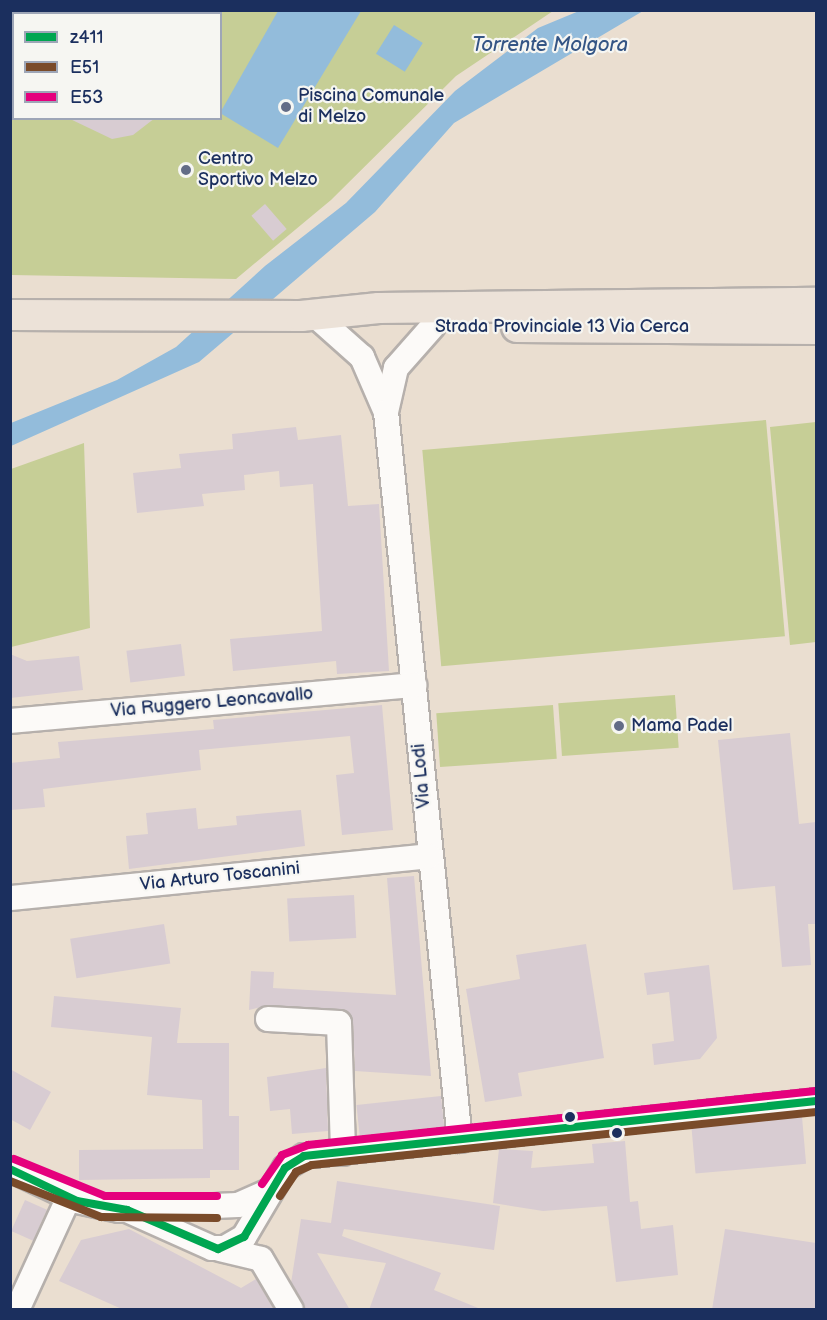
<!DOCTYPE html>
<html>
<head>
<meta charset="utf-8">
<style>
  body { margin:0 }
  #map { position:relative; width:827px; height:1320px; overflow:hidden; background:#eaded0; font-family:"Balsamiq Sans",sans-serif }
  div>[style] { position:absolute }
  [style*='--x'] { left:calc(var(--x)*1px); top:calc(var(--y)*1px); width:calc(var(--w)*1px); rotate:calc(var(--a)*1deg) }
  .green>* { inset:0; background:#c6ce96; transform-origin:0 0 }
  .water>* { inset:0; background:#93bcdb; transform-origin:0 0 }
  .building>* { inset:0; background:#d8ccd2; transform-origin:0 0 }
  .roads { filter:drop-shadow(2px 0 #b6b0ac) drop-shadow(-2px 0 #b6b0ac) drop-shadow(0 2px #b6b0ac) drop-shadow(0 -2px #b6b0ac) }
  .minor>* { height:24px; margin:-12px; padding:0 12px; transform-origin:12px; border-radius:12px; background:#fcfaf8 }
  .major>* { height:30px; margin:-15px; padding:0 15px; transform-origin:15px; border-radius:15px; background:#ece2d8 }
  .bus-1>* { height:8px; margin:-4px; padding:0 4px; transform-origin:4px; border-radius:4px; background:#00a651 }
  .bus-2>* { height:8px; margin:-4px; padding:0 4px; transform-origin:4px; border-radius:4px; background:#7a4b2a }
  .bus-3>* { height:8px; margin:-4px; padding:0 4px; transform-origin:4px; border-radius:4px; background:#e5007d }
  .dots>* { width:16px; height:16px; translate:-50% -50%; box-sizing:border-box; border:3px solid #f6f6f2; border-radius:50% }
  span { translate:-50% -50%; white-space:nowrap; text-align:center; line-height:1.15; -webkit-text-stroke:4.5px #f6f6f2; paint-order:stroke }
  .poi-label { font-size:18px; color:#1b2f5e }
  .left { translate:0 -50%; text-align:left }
  .street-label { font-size:18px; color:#1b2f5e }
  .water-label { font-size:20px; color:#345585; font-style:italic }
  .frame { position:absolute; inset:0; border:12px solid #1b2f5e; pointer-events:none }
  .legend { position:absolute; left:12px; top:12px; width:210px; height:108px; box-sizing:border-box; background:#f6f6f2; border:2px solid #9ea6b7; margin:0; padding:8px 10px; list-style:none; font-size:18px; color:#1b2f5e }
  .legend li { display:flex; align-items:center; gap:12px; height:30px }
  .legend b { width:30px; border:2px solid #9ea6b7 }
</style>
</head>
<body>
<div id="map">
  <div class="green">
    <div style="clip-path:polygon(evenodd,11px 11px,553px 11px,456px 76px,331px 200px,236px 279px,11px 275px,11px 11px,14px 14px,220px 14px,220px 118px,14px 118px,14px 14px)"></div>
    <div style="left:766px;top:420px;width:217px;height:345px;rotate:85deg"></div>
    <div style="clip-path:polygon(816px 422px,816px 642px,790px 645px,770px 427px)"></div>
    <div style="clip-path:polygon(84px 443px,90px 628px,11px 647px,11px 469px)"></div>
    <div style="left:675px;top:695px;width:53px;height:117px;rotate:86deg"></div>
    <div style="left:553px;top:705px;width:54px;height:117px;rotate:86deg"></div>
  </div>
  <div class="water">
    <div style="clip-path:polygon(278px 11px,361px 11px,278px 148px,220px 113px)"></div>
    <div style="clip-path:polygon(579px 11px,643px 11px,454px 123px,375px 212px,199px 362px,11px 446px,11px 423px,117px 380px,176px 347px,265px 266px,346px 203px,455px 91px,538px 28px)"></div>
    <div style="left:394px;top:25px;width:34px;height:34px;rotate:32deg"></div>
  </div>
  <div class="building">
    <div style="clip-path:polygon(68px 118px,155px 118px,133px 135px,112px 139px)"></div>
    <div style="left:265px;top:204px;width:33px;height:18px;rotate:49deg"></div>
    <div style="clip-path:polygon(296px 427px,298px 440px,341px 435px,348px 506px,379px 504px,389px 671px,337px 674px,336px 661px,233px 671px,230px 639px,322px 631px,313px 484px,280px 487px,279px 471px,244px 475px,245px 490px,202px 494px,204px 506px,137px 513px,133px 473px,181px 468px,179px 454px,233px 449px,232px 434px)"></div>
    <div style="left:181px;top:644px;width:32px;height:55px;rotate:83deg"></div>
    <div style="clip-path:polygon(10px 654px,27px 661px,79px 656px,83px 690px,10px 698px)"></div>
    <div style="clip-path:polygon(382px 705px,393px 830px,342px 835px,336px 775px,354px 773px,350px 736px,199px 750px,201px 770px,43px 789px,45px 807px,11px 810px,10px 763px,60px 758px,58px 742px,214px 729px,213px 720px)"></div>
    <div style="clip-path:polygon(790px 733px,799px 824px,816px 822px,816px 924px,808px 924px,811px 965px,782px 967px,775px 886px,733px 890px,718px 740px)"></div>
    <div style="clip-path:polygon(196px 808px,198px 829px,237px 825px,236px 816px,301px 810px,305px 846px,129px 869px,126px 836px,148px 834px,146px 813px)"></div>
    <div style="clip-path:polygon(414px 876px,431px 1076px,355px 1071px,353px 1023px,346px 1011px,269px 1005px,249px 1010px,251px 971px,274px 972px,273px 988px,396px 995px,387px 878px)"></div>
    <div style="left:354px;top:895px;width:43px;height:67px;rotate:87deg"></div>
    <div style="left:164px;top:924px;width:40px;height:95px;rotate:81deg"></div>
    <div style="clip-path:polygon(586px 944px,604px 1058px,518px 1073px,522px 1096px,485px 1102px,466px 989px,520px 979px,516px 955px)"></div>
    <div style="clip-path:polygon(709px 965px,717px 1038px,700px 1059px,654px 1065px,652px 1044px,674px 1041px,669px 992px,647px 995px,644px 973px)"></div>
    <div style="clip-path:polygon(54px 996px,181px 1008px,177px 1043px,229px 1043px,229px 1116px,239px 1116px,239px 1170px,210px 1170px,210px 1178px,79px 1180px,79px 1150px,203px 1149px,202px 1100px,147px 1095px,152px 1037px,51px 1027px)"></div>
    <div style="clip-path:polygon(326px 1068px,328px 1131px,292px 1134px,290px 1109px,270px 1111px,267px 1077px)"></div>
    <div style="clip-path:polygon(10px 1069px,51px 1092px,30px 1130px,10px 1119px)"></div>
    <div style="left:441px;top:1096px;width:31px;height:85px;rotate:84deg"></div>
    <div style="left:802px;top:1117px;width:47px;height:111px;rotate:85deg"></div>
    <div style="clip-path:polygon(625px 1141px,630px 1202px,638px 1201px,641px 1229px,673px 1225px,678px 1275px,616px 1282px,607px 1206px,543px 1211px,493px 1203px,499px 1149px,533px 1151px,531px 1168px,594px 1163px,592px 1144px)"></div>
    <div style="clip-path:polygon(337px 1181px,500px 1206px,494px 1250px,344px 1229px,342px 1236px,441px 1273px,434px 1290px,483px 1310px,369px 1310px,386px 1263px,317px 1253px,350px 1310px,305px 1310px,291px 1283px,301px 1219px,331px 1223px)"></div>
    <div style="left:25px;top:1200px;width:24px;height:34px;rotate:24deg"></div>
    <div style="clip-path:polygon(129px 1229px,241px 1288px,256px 1279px,274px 1310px,124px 1310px,59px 1281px,81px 1240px)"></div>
    <div style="clip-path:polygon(725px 1229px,816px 1243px,816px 1310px,712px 1310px)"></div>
  </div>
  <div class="roads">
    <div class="minor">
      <div style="--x:318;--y:318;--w:59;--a:41.6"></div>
      <div style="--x:362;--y:357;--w:58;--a:66.5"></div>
      <div style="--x:433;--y:326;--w:56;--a:131.4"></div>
      <div style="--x:396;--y:368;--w:45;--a:102.8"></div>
      <div style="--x:386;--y:412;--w:732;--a:84.2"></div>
      <div style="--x:10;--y:721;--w:406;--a:-5.1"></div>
      <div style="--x:10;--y:898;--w:421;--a:-5.7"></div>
      <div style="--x:268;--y:1019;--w:71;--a:3.2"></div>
      <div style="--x:339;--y:1023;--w:130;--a:88.2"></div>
      <div style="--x:10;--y:1169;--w:74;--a:25.5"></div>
      <div style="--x:77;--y:1201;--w:43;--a:12.1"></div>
      <div style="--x:119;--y:1210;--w:119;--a:-2.4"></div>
      <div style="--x:238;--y:1205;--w:36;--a:-24"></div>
      <div style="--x:127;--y:1210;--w:93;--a:24.1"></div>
      <div style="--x:212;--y:1248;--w:13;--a:0"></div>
      <div style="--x:225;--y:1248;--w:22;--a:-30"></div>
      <div style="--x:244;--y:1237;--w:80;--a:-59.3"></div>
      <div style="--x:285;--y:1168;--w:22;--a:-32"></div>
      <div style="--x:304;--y:1156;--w:515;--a:-6.13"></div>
      <div style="--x:220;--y:1249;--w:42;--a:13.7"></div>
      <div style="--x:261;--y:1259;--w:59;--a:59.5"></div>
      <div style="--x:17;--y:1310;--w:124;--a:-65.3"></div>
    </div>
    <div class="major">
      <div style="--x:10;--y:315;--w:291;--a:0.2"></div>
      <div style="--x:301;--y:316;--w:78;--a:-5.9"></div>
      <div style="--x:379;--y:308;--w:437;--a:-0.7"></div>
      <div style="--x:517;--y:327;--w:299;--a:0.4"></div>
    </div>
  </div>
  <div class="bus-1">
    <div style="--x:10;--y:1169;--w:74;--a:25.5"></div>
    <div style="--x:77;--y:1201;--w:51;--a:10.2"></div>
    <div style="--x:127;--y:1210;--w:99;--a:23.2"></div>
    <div style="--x:218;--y:1249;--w:29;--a:-25"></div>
    <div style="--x:244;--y:1237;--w:80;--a:-59.3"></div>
    <div style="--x:285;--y:1168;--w:22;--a:-32"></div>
    <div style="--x:304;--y:1156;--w:515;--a:-6.13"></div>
  </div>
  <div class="bus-2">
    <div style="--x:10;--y:1181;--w:98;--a:21.6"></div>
    <div style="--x:101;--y:1217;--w:116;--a:0.5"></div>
    <div style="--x:280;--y:1196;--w:29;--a:-56"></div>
    <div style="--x:296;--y:1172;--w:17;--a:-24"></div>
    <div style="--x:312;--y:1165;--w:507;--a:-6"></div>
  </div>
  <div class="bus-3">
    <div style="--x:14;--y:1159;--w:98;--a:22.1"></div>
    <div style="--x:105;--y:1196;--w:112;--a:0"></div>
    <div style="--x:262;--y:1184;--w:35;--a:-55"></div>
    <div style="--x:282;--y:1155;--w:28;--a:-21"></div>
    <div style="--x:308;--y:1145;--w:510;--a:-6.08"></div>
  </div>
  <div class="dots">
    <div style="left:286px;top:107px;background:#636c86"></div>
    <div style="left:186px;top:170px;background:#636c86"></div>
    <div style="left:619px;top:726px;background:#636c86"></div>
    <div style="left:570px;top:1117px;background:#1b2f5e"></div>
    <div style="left:617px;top:1133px;background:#1b2f5e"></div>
  </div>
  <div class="poi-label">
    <span class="left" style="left:298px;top:107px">Piscina Comunale<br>di Melzo</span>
    <span class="left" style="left:198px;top:170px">Centro<br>Sportivo Melzo</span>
    <span class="left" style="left:631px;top:726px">Mama Padel</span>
  </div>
  <div class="street-label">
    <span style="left:562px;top:327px">Strada Provinciale 13 Via Cerca</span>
    <span style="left:212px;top:703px;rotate:-5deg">Via Ruggero Leoncavallo</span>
    <span style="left:422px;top:776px;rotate:-95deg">Via Lodi</span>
    <span style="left:220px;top:877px;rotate:-6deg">Via Arturo Toscanini</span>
  </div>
  <div class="water-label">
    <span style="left:550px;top:45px">Torrente Molgora</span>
  </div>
  <div class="frame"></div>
  <ul class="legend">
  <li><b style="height:8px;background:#00a651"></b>z411</li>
  <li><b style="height:8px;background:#7a4b2a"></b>E51</li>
  <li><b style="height:8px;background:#e5007d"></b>E53</li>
  </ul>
</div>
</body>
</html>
